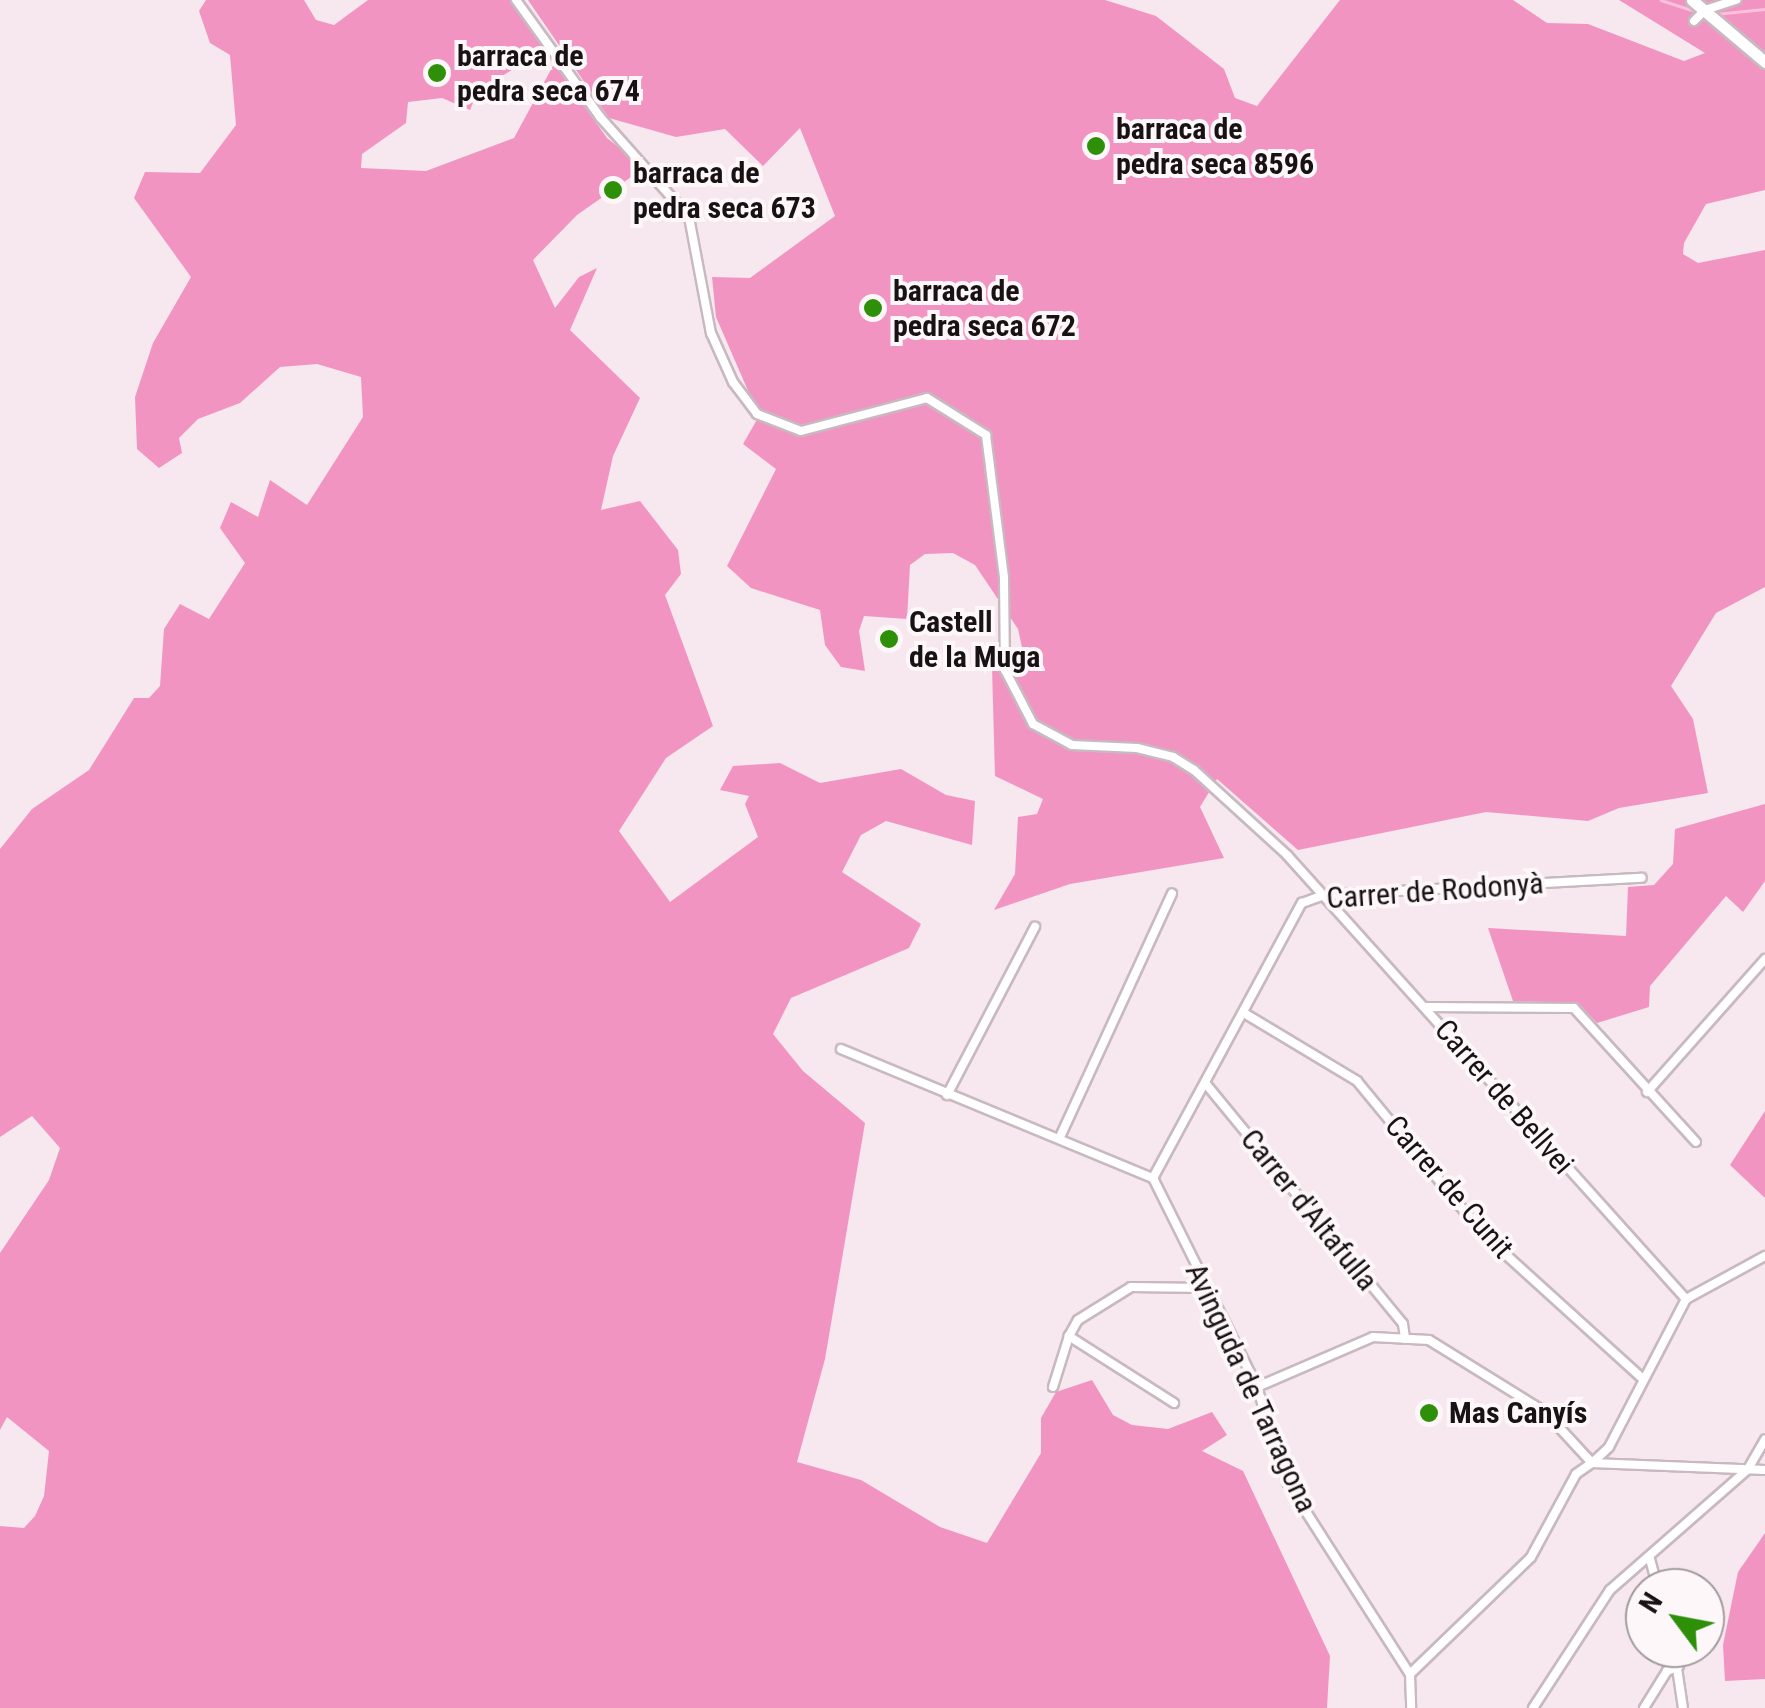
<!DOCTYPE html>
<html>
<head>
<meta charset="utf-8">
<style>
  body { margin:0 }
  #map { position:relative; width:1765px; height:1708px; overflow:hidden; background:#f7e7ee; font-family:"Roboto Condensed",sans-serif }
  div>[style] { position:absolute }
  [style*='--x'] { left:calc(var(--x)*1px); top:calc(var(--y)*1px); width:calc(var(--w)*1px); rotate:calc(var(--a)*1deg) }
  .forest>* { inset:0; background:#f294c2 }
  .stream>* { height:2.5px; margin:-1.25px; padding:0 1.25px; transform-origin:1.25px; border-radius:1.25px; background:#fbc0db }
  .roads { filter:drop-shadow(2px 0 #c8b9c0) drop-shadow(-2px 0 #c8b9c0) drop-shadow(0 2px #c8b9c0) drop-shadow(0 -2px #c8b9c0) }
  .street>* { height:8px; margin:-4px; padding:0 4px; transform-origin:4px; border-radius:4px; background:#fff }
  .secondary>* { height:11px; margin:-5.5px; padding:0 5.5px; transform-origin:5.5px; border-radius:5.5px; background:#fff }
  .dots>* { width:28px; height:28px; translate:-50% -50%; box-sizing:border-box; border:5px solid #fef7fa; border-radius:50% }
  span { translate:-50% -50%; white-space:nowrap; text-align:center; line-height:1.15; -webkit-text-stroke:8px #fef7fa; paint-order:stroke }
  .poi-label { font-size:30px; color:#181215; font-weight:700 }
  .left { translate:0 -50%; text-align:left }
  .street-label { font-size:30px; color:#181215 }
  .north { position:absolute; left:1625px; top:1568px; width:100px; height:100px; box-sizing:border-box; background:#fef7fa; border:2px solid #a29b9e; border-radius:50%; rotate:302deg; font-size:28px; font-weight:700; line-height:40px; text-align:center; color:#181215 }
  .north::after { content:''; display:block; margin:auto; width:35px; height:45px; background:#2e8f08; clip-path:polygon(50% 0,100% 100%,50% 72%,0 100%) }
</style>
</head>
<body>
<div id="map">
  <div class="forest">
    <div style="clip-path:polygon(206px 0,304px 0,316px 20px,334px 25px,368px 0,517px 0,544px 50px,478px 91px,470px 110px,442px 98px,408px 102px,406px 123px,362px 154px,361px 168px,426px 171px,514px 138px,554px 64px,607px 138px,644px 168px,577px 215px,533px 260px,555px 308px,579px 277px,597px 268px,570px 330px,640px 398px,613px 456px,601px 510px,640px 501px,678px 550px,681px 574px,665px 595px,713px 726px,666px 758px,619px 831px,670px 902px,758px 837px,745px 804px,749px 796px,720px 790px,733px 766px,780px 763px,820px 783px,901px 769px,946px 795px,975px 801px,972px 845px,886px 821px,861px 835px,842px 872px,921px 924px,909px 948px,791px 998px,773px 1034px,803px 1071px,865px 1123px,825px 1359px,797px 1462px,861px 1480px,940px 1527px,987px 1543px,1041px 1453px,1041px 1418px,1056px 1392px,1092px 1380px,1113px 1415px,1132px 1425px,1168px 1429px,1212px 1412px,1227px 1435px,1202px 1451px,1243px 1471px,1330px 1656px,1327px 1708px,0 1708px,0 1526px,24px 1528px,35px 1516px,44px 1496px,49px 1451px,7px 1417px,0 1430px,0 1253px,49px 1180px,60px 1148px,32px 1116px,0 1137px,0 849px,32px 809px,89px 770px,134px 698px,149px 698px,160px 686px,164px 629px,180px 604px,209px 619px,245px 563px,220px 528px,231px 502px,258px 517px,270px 480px,307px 505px,363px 417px,361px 377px,317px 364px,280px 367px,240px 403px,198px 419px,179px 438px,182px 453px,159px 468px,137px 449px,135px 397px,153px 343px,191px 277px,134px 198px,145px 172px,200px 173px,236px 125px,230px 55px,210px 43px,199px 11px)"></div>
    <div style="clip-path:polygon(528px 0,1105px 0,1156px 16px,1224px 69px,1235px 98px,1257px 106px,1340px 0,1513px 0,1547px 23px,1588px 24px,1684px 61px,1705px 53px,1619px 0,1765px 0,1765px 190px,1706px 204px,1684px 243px,1683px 254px,1698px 263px,1765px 250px,1765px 587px,1716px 613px,1671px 686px,1693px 719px,1708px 793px,1619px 808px,1588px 821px,1486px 812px,1298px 850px,1217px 779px,1200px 807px,1224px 858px,1070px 884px,994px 910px,1015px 874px,1018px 817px,1037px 814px,1043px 799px,995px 776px,992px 667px,1023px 652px,1018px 629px,975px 565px,953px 553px,925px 554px,910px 565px,907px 619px,864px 616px,859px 631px,865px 671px,841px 667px,825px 645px,820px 610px,751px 588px,727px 566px,776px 469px,743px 444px,759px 416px,716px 317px,712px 277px,750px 278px,835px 216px,800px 128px,763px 166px,725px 129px,676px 137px,609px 118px)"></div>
    <div style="clip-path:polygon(1765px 804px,1765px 881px,1743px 912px,1726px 896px,1650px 986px,1649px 1007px,1597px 1023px,1578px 1003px,1513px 1001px,1488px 928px,1626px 936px,1628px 887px,1654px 885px,1673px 864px,1675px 829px)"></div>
    <div style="clip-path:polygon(1765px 1111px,1765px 1198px,1730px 1165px)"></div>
    <div style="clip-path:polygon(1765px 1533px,1765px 1679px,1725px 1681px,1723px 1645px,1738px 1572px)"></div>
  </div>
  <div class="stream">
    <div style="--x:1661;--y:0;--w:38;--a:18"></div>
    <div style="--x:1715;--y:14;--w:50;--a:-5.7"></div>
  </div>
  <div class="roads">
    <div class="street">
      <div style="--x:516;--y:0;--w:144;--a:54.3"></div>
      <div style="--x:600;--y:117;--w:134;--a:48.3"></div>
      <div style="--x:689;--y:217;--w:118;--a:79.3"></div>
      <div style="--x:711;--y:333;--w:54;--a:65.8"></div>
      <div style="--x:733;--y:382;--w:40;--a:53"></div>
      <div style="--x:757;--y:414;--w:47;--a:21.1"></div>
      <div style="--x:801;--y:431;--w:130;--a:-14.7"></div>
      <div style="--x:927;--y:398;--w:70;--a:32.1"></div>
      <div style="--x:986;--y:435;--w:143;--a:82.8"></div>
      <div style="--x:1004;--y:577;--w:93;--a:89.4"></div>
      <div style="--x:1005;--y:670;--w:61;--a:62.6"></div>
      <div style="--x:1033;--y:724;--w:44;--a:28.3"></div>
      <div style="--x:1072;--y:745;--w:65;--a:2.6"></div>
      <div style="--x:1137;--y:748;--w:37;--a:14"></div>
      <div style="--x:1173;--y:757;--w:25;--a:32"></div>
      <div style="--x:1194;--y:770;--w:126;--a:42.4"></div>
      <div style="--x:1287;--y:855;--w:597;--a:48.06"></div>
      <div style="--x:1694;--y:21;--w:16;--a:-45"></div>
      <div style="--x:1705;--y:10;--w:33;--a:-18"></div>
      <div style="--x:1426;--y:1007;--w:148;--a:0.4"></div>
      <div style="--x:1574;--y:1008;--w:181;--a:47.7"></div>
      <div style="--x:1244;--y:1013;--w:132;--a:31"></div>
      <div style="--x:1357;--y:1081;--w:198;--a:50.5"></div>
      <div style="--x:1483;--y:1234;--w:216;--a:42.2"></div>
      <div style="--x:841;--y:1049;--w:338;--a:22.5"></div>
      <div style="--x:1153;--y:1178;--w:233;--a:63.5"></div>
      <div style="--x:1257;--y:1387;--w:100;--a:72.5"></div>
      <div style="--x:1287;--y:1482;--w:228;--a:57.4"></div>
      <div style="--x:1206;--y:1084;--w:310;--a:50.6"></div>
      <div style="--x:1403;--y:1324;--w:15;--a:82"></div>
      <div style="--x:1647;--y:1092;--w:178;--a:-48.4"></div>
      <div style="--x:947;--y:1095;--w:190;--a:-62.4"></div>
      <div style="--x:1060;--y:1137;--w:268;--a:-65.3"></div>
      <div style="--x:1153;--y:1178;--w:313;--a:-61.6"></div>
      <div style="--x:1302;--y:903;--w:23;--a:-20"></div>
      <div style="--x:1324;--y:895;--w:318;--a:-3.1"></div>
      <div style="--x:1053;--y:1387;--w:53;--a:-72.6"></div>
      <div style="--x:1257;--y:1387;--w:126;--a:-23.3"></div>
      <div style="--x:1373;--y:1337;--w:56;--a:3.1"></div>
      <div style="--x:1429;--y:1340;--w:137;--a:31.8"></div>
      <div style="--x:1545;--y:1412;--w:69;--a:47.3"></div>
      <div style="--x:1592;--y:1463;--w:23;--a:-43"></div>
      <div style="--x:1609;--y:1447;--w:167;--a:-62.5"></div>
      <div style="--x:1686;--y:1299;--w:90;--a:-28.6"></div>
      <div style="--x:1174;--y:1403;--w:125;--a:-147.5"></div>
      <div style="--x:1069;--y:1336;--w:18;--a:-61"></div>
      <div style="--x:1078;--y:1320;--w:62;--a:-31.9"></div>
      <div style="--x:1131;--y:1287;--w:73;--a:0.8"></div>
      <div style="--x:1650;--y:1559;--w:30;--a:75"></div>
      <div style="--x:1674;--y:1648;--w:61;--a:81.5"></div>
      <div style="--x:1410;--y:1674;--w:168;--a:-44"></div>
      <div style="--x:1531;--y:1557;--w:94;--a:-61.5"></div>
      <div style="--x:1576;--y:1474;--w:19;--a:-35"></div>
      <div style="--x:1592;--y:1463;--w:173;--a:2.3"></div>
      <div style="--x:1410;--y:1674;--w:34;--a:88"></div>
      <div style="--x:1533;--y:1708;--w:141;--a:-56.9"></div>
      <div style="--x:1610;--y:1590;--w:184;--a:-41.2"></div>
      <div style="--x:1748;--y:1469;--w:34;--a:-60"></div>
      <div style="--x:1644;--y:1708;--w:44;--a:-58.1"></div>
      <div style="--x:1667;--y:1671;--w:13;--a:-23"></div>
    </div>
    <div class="secondary">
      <div style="--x:1692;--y:0;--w:96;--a:40.3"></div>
    </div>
  </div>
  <div class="dots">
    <div style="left:437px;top:73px;background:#2e8f08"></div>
    <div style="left:1096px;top:146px;background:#2e8f08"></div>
    <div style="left:613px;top:190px;background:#2e8f08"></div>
    <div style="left:873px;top:308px;background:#2e8f08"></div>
    <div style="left:889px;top:639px;background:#2e8f08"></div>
    <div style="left:1429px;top:1413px;background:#2e8f08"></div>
  </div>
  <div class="poi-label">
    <span class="left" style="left:457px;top:73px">barraca de<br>pedra seca 674</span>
    <span class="left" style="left:1116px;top:146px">barraca de<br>pedra seca 8596</span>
    <span class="left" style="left:633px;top:190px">barraca de<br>pedra seca 673</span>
    <span class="left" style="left:893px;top:308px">barraca de<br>pedra seca 672</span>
    <span class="left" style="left:909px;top:639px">Castell<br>de la Muga</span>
    <span class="left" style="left:1449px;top:1413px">Mas Canyís</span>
  </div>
  <div class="street-label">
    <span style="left:1435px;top:891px;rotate:-4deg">Carrer de Rodonyà</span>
    <span style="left:1504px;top:1097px;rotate:49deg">Carrer de Bellvei</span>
    <span style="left:1449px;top:1187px;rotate:49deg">Carrer de Cunit</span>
    <span style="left:1309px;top:1210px;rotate:51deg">Carrer d'Altafulla</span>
    <span style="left:1251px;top:1388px;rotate:65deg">Avinguda de Tarragona</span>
  </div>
  <div class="north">N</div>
</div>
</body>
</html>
